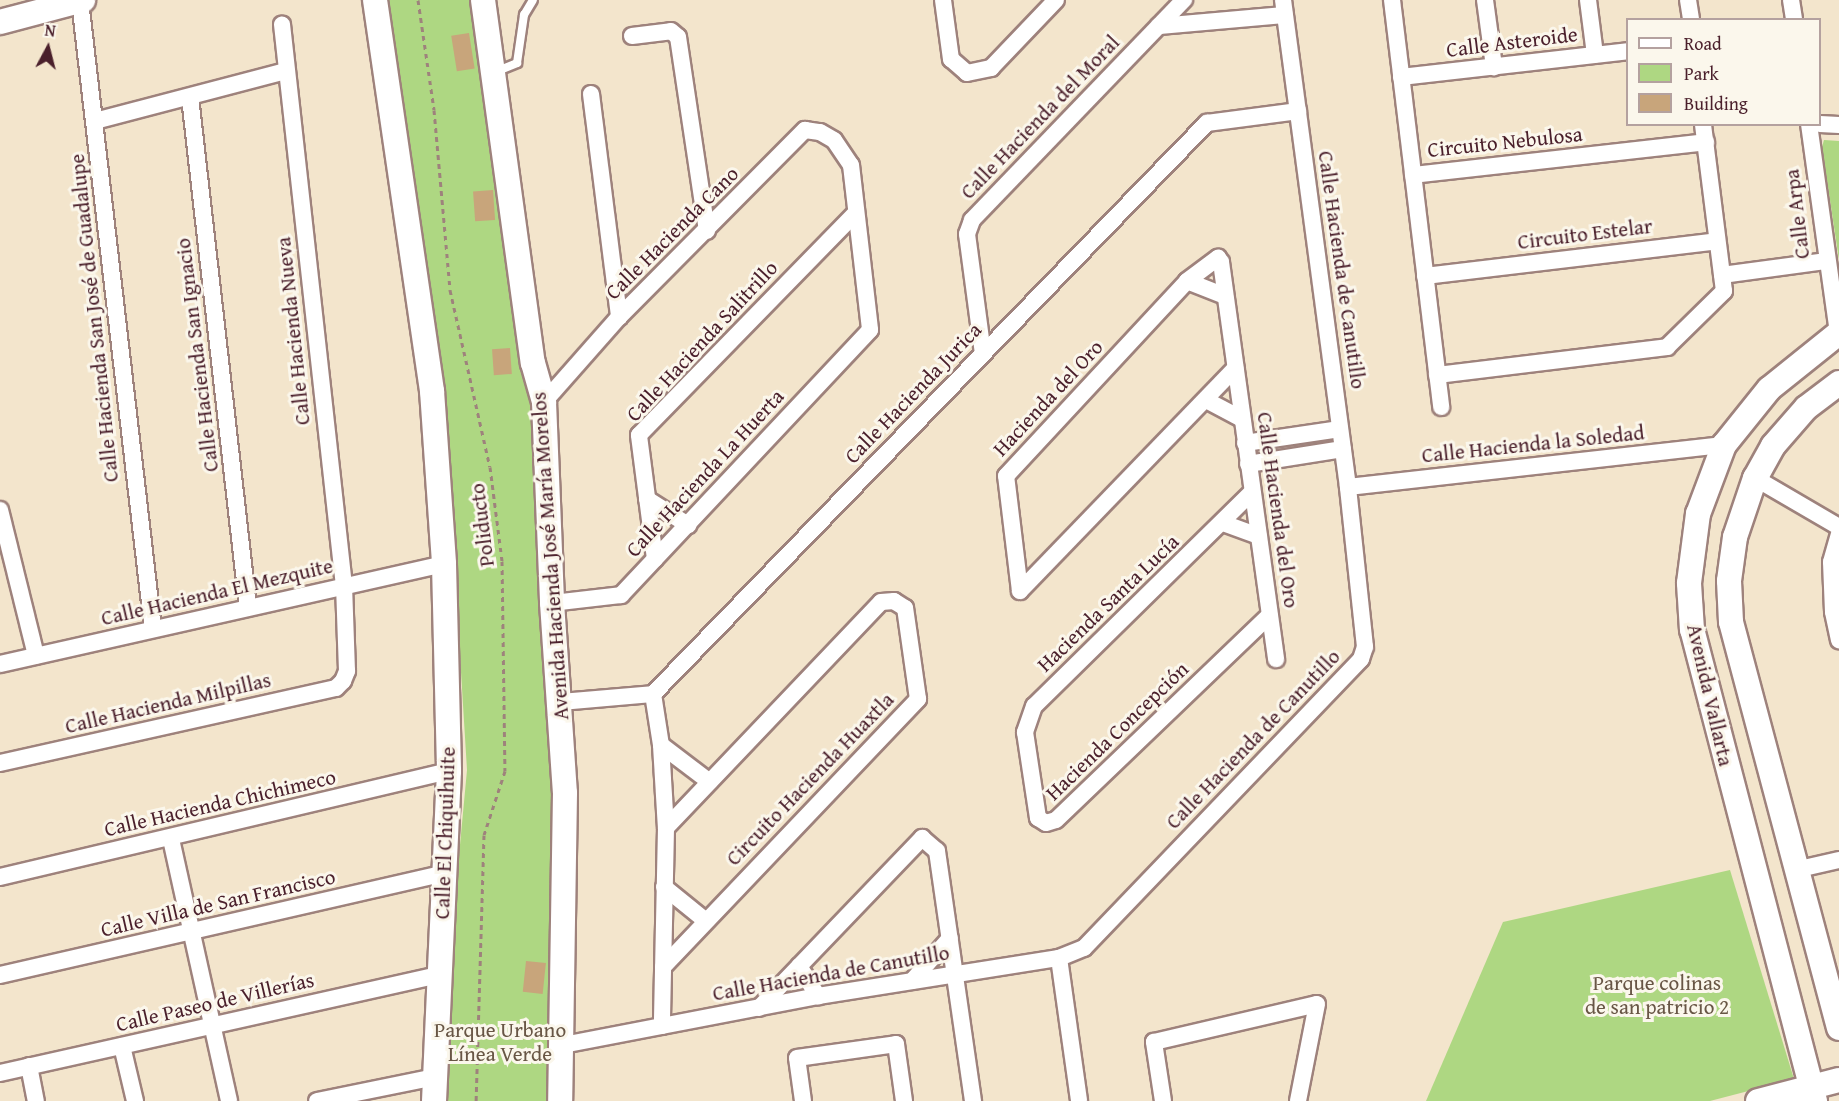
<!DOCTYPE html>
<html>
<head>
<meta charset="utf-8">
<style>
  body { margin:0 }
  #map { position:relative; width:1839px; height:1101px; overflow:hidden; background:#f3e5cc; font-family:"Gentium Book Plus",serif }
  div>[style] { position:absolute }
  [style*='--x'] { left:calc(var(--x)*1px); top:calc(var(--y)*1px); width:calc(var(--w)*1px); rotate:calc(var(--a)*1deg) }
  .green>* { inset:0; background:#aed782 }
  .building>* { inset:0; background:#c8a57b; transform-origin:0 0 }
  .path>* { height:3px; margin-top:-1.5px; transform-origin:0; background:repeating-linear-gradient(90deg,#9e827c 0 4.5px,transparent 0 9px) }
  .roads { filter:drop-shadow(2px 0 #9e827c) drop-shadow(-2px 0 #9e827c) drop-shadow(0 2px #9e827c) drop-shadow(0 -2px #9e827c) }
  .lane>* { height:8px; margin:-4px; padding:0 4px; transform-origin:4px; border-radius:4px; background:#fff }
  .street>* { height:16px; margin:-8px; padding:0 8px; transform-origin:8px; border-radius:8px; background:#fff }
  .secondary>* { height:24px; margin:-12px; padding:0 12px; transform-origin:12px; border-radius:12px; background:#fff }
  span { translate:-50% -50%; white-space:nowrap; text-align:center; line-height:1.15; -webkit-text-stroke:6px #fbf7ec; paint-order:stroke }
  .street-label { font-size:21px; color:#4a1f2b }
  .park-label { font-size:21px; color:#685645 }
  .legend { position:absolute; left:1626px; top:18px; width:195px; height:108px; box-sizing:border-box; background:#fbf7ec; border:2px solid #b4a19f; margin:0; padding:8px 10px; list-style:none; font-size:18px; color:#4a1f2b }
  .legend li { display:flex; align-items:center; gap:12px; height:30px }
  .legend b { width:30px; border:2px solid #b4a19f }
  .north { position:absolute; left:18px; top:18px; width:60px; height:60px; -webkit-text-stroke:4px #fbf7ec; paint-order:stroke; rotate:7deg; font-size:16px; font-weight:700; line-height:24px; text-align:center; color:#4a1f2b }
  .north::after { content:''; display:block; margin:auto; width:21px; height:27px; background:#4a1f2b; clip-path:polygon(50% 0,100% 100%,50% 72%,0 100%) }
</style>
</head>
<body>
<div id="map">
  <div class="green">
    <div style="clip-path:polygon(384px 0,476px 0,531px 410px,552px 745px,554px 1044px,550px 1101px,445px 1101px,448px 973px,467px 770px,446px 428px)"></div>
    <div style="clip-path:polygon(1824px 140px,1839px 141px,1839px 260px,1822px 147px)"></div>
    <div style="clip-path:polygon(1730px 870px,1794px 1079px,1710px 1101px,1426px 1101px,1503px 922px)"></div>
  </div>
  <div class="building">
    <div style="left:469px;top:33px;width:36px;height:18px;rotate:81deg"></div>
    <div style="left:493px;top:190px;width:30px;height:20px;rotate:86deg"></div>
    <div style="left:510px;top:348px;width:26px;height:18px;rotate:86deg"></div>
    <div style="left:526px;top:961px;width:20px;height:31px;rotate:6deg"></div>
  </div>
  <div class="path">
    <div style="--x:418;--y:0;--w:111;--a:81.7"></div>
    <div style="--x:434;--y:110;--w:181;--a:84.9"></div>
    <div style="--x:450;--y:290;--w:181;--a:77.3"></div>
    <div style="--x:490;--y:467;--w:95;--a:82.7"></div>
    <div style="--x:502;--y:561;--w:210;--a:89.2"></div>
    <div style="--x:505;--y:771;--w:67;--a:108.2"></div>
    <div style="--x:484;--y:835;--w:266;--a:91.7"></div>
  </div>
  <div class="roads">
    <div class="lane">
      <div style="--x:495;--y:72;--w:24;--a:-22"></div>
      <div style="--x:517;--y:63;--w:49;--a:-81.7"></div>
      <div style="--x:524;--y:15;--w:17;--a:-59"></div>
    </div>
    <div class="street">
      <div style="--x:943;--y:0;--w:60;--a:82.3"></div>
      <div style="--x:951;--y:59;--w:21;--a:41"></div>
      <div style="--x:967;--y:73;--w:25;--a:-12"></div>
      <div style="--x:991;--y:68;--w:94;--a:-46.3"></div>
      <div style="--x:1392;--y:0;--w:410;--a:83.1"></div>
      <div style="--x:1485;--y:0;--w:68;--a:82.3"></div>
      <div style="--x:1588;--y:0;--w:55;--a:82.7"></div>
      <div style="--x:1688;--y:0;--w:20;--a:81"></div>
      <div style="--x:1791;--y:0;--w:20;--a:81"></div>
      <div style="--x:80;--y:1;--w:632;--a:83.37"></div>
      <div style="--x:1159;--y:26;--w:126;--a:-5"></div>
      <div style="--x:632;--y:36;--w:39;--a:-7"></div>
      <div style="--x:671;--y:31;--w:9;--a:41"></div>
      <div style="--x:678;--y:37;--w:196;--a:81.5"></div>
      <div style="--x:1401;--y:77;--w:228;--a:-6.5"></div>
      <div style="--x:591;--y:94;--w:225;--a:82.8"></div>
      <div style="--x:190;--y:97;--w:514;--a:83.52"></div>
      <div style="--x:95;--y:121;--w:197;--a:-14.7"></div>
      <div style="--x:1809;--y:124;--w:218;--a:82.1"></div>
      <div style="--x:1820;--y:124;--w:19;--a:3"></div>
      <div style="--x:1413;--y:175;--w:295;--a:-6.4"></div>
      <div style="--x:1722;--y:275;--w:104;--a:-7.7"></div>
      <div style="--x:1425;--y:276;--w:294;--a:-6.8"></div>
      <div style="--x:1187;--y:281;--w:41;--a:21.5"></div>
      <div style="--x:983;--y:354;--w:121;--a:-97.6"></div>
      <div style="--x:967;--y:234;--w:15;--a:-70"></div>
      <div style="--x:972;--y:220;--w:306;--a:-46.1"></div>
      <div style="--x:1437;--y:375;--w:232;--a:-6.9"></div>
      <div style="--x:1667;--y:347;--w:80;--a:-44.5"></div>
      <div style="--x:1724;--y:291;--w:168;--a:-97.2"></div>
      <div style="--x:1206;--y:400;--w:41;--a:27.8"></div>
      <div style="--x:544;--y:402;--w:113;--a:-48.6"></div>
      <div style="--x:619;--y:317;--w:264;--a:-45.2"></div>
      <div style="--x:805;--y:130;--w:15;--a:8"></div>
      <div style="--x:820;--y:132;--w:16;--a:30"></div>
      <div style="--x:834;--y:140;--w:30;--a:56"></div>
      <div style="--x:851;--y:165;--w:166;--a:83.4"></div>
      <div style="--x:870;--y:330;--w:364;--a:133.2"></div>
      <div style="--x:621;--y:595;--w:69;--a:173.4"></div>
      <div style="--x:1245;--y:443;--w:96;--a:-8.4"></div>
      <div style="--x:1248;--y:464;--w:96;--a:-9"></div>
      <div style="--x:1755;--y:478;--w:97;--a:30.3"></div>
      <div style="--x:1348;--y:487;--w:378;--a:-6.4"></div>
      <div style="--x:1252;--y:492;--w:305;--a:135.5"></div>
      <div style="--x:1034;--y:706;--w:28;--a:109"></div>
      <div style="--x:1025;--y:732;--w:87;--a:81.4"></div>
      <div style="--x:1038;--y:818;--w:9;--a:32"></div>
      <div style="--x:1046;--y:823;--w:10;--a:-17"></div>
      <div style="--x:1056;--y:820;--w:296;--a:-43.8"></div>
      <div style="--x:647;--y:499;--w:49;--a:32.4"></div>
      <div style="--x:0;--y:510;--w:150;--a:76.1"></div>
      <div style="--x:1223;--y:523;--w:38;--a:20"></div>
      <div style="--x:1839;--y:534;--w:29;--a:106"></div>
      <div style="--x:1831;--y:562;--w:50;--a:87.7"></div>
      <div style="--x:1833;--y:612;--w:29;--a:78"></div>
      <div style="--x:655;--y:559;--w:125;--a:-97.4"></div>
      <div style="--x:639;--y:435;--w:310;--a:-45.7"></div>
      <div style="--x:1020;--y:591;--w:116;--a:-96.9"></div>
      <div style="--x:1006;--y:476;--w:266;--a:-47.1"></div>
      <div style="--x:1187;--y:281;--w:39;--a:-37"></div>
      <div style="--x:1218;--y:258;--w:5;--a:53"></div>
      <div style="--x:1221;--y:262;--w:401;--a:82.1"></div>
      <div style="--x:1020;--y:591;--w:310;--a:-46"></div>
      <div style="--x:0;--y:664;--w:455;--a:-12.7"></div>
      <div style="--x:653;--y:694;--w:52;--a:81.1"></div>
      <div style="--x:661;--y:745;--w:83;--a:86.6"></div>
      <div style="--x:666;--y:828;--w:198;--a:91.2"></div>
      <div style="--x:560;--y:702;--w:93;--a:-4.9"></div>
      <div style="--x:653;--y:694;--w:796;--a:-45.87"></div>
      <div style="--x:1207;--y:123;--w:92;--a:-7.5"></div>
      <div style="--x:661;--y:745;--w:61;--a:37.1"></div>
      <div style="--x:0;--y:763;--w:344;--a:-12.6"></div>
      <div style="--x:336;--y:688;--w:10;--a:-45"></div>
      <div style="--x:343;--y:681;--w:11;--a:-68"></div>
      <div style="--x:347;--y:671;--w:85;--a:-92"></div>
      <div style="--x:344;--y:586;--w:565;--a:-96.3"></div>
      <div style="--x:171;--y:839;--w:268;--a:77.5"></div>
      <div style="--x:1795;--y:870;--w:45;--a:-12.8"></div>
      <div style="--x:0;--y:877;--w:461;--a:-13.3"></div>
      <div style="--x:664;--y:887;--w:54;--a:39"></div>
      <div style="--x:1059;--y:958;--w:144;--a:82"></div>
      <div style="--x:799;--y:966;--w:36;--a:58"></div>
      <div style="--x:663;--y:967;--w:370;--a:-46.4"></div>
      <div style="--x:918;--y:699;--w:92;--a:-98.1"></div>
      <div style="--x:905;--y:608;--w:13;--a:-148"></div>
      <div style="--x:894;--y:601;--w:13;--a:176"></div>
      <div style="--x:881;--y:602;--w:312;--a:133.6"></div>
      <div style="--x:0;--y:975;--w:457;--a:-12.9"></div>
      <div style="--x:912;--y:981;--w:57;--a:-48.5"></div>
      <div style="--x:759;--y:1008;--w:236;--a:-46.2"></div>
      <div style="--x:922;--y:838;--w:20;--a:41"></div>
      <div style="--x:937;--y:851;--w:253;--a:81.8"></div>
      <div style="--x:563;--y:1045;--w:260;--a:-10.9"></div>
      <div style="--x:818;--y:996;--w:244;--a:-9"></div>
      <div style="--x:1059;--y:958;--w:27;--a:-22"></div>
      <div style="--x:1084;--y:948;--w:400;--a:-46.2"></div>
      <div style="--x:1361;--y:659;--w:13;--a:-72"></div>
      <div style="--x:1365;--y:647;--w:161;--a:-96.1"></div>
      <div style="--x:1348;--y:487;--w:491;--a:-97.6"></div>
      <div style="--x:122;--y:1046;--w:57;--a:76.7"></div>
      <div style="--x:29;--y:1066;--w:36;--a:79"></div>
      <div style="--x:0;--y:1073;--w:451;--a:-12.6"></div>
      <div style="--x:317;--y:1101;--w:120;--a:-11.5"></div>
      <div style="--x:803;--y:1101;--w:43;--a:-97.9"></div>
      <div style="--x:797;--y:1058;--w:100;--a:-8"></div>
      <div style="--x:896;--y:1044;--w:58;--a:82"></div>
      <div style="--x:1163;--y:1101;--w:60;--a:-98.7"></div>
      <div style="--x:1154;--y:1042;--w:167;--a:-13.1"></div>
      <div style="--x:1317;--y:1004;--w:99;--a:101.1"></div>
    </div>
    <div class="secondary">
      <div style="--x:375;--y:0;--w:395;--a:81.7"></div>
      <div style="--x:432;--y:391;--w:173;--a:86"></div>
      <div style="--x:444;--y:564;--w:207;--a:88.6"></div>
      <div style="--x:449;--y:771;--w:330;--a:92.6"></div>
      <div style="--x:483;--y:0;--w:366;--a:82.2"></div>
      <div style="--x:533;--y:363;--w:41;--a:74.2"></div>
      <div style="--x:544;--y:402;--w:201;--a:87.7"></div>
      <div style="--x:552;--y:603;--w:190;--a:86.1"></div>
      <div style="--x:565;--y:793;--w:308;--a:90.9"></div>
      <div style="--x:0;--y:22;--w:86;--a:-14.8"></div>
      <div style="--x:1839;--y:383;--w:41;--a:142.9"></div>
      <div style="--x:1806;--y:408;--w:50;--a:131"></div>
      <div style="--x:1773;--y:446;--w:37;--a:119"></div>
      <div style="--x:1755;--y:478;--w:62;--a:108.7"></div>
      <div style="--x:1735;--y:537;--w:44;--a:97.8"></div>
      <div style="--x:1729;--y:581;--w:41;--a:87.2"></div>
      <div style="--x:1731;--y:622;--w:420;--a:75.1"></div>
      <div style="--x:1758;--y:1101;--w:84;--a:-14.5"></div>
      <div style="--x:1815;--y:1101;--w:487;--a:-104.6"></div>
      <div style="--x:1692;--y:630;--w:47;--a:-93.7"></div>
      <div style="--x:1689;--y:583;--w:70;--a:-82.6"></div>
      <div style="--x:1698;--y:514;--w:74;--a:-69.4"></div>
      <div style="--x:1724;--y:445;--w:72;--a:-51.2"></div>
      <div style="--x:1769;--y:389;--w:90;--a:-38.7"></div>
    </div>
  </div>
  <div class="street-label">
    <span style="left:1512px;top:42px;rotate:-7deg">Calle Asteroide</span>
    <span style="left:1040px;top:117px;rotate:-46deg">Calle Hacienda del Moral</span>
    <span style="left:1505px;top:142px;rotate:-6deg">Circuito Nebulosa</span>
    <span style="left:1797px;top:214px;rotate:-97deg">Calle Arpa</span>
    <span style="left:672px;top:233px;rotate:-45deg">Calle Hacienda Cano</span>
    <span style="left:1585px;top:234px;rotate:-7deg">Circuito Estelar</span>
    <span style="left:1342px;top:270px;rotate:82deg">Calle Hacienda de Canutillo</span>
    <span style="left:94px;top:318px;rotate:-96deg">Calle Hacienda San José de Guadalupe</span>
    <span style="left:293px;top:331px;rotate:-96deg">Calle Hacienda Nueva</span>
    <span style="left:702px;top:341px;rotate:-47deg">Calle Hacienda Salitrillo</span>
    <span style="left:197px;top:355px;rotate:-97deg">Calle Hacienda San Ignacio</span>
    <span style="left:913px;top:393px;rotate:-46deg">Calle Hacienda Jurica</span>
    <span style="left:1048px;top:398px;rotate:-47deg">Hacienda del Oro</span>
    <span style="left:1533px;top:444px;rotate:-6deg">Calle Hacienda la Soledad</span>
    <span style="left:705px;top:473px;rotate:-47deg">Calle Hacienda La Huerta</span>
    <span style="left:1278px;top:510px;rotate:82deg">Calle Hacienda del Oro</span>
    <span style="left:482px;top:525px;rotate:-97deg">Poliducto</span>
    <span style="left:550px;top:556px;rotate:-94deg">Avenida Hacienda José María Morelos</span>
    <span style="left:217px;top:592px;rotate:-13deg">Calle Hacienda El Mezquite</span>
    <span style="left:1108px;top:603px;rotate:-44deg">Hacienda Santa Lucía</span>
    <span style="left:1710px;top:695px;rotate:77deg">Avenida Vallarta</span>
    <span style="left:168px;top:703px;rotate:-13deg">Calle Hacienda Milpillas</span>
    <span style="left:1117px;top:731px;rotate:-44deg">Hacienda Concepción</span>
    <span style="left:1253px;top:739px;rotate:-46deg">Calle Hacienda de Canutillo</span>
    <span style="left:810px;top:779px;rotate:-46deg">Circuito Hacienda Huaxtla</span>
    <span style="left:220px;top:803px;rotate:-13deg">Calle Hacienda Chichimeco</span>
    <span style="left:445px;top:833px;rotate:-88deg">Calle El Chiquihuite</span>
    <span style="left:218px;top:903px;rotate:-13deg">Calle Villa de San Francisco</span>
    <span style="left:831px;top:973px;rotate:-10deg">Calle Hacienda de Canutillo</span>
    <span style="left:215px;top:1002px;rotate:-13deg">Calle Paseo de Villerías</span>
  </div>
  <div class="park-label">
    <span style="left:1657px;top:995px">Parque colinas<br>de san patricio 2</span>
    <span style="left:500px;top:1042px">Parque Urbano<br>Línea Verde</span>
  </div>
  <ul class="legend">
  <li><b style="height:8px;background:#fff"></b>Road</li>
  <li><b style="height:16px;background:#aed782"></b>Park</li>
  <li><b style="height:16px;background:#c8a57b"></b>Building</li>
  </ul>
  <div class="north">N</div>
</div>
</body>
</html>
